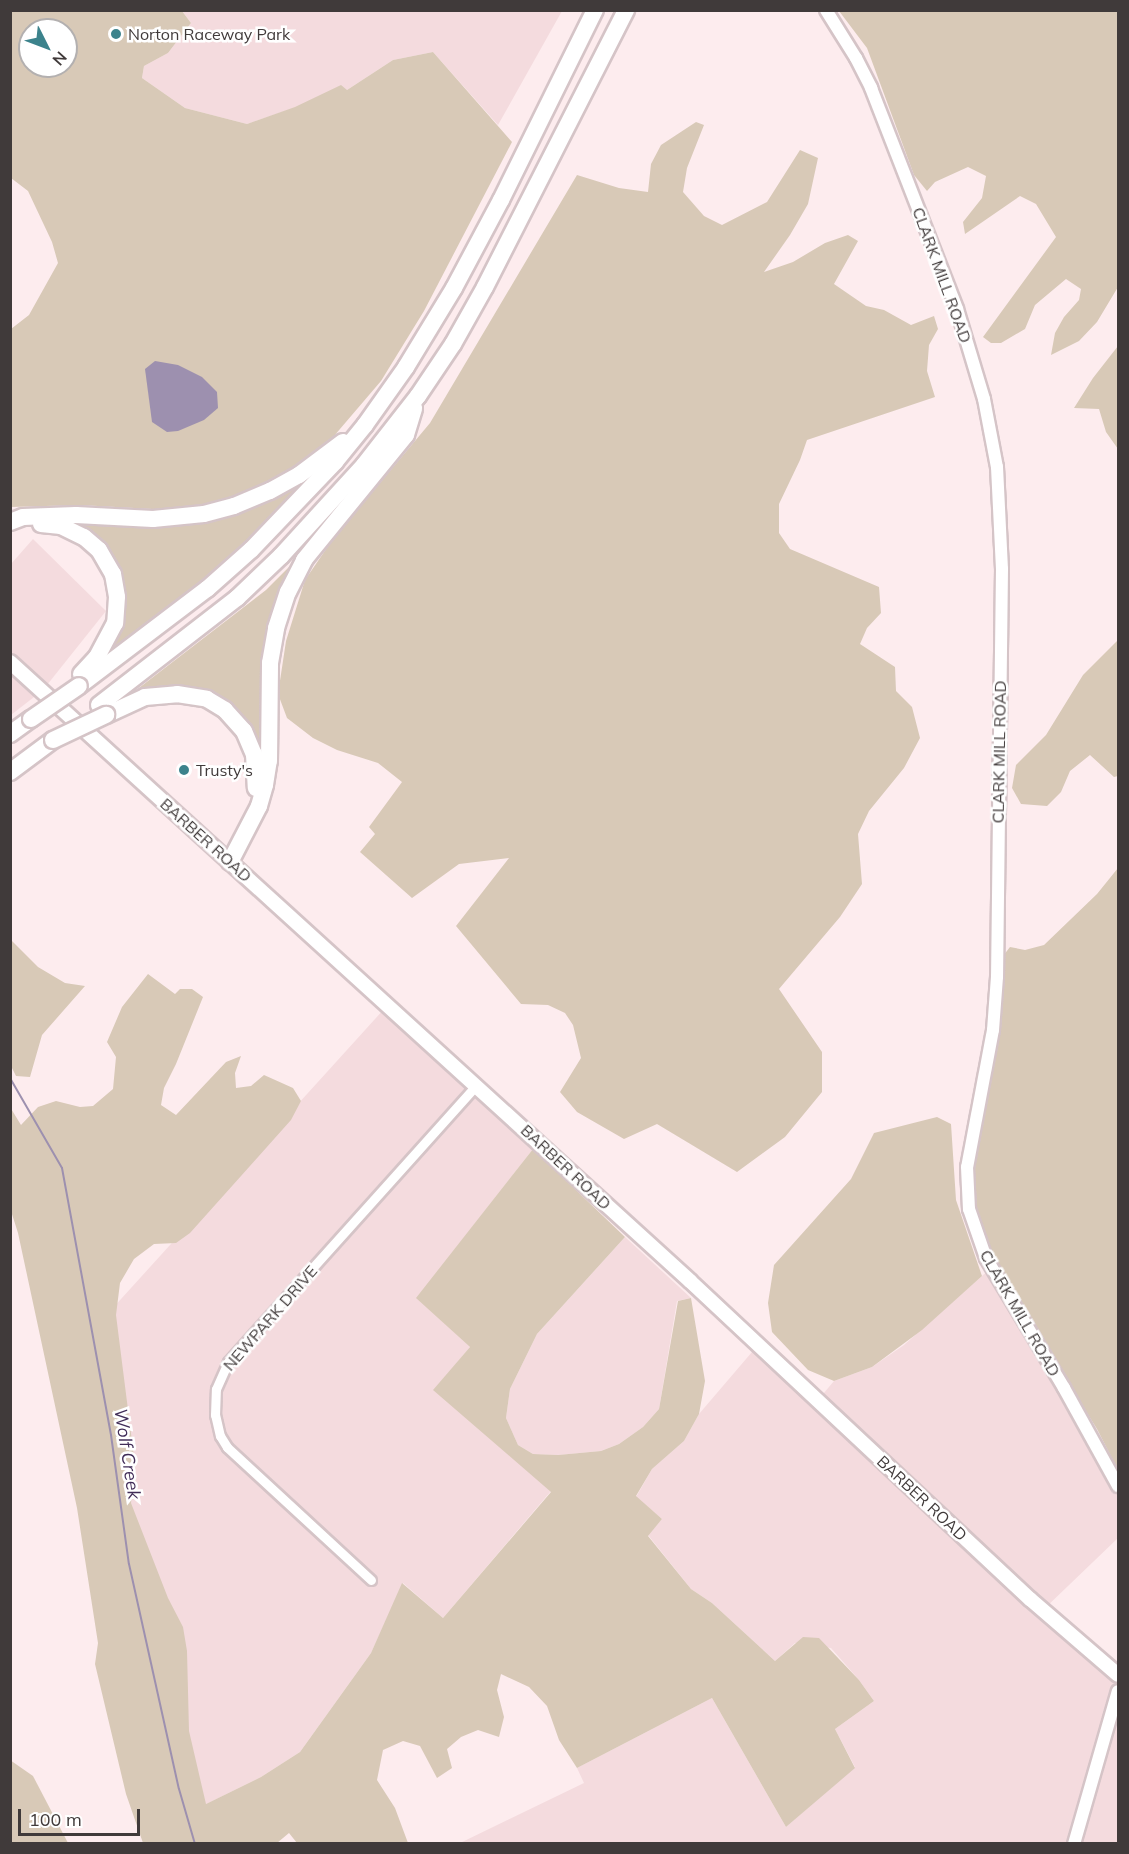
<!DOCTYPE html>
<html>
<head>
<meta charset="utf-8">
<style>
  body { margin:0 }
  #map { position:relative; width:1129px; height:1854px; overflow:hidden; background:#fdecee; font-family:Mulish,sans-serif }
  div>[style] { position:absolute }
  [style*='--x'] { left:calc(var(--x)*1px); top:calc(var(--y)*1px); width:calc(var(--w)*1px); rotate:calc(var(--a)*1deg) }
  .built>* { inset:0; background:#f4dbde }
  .green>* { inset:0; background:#d8c9b7 }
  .water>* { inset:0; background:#9d90af }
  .stream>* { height:2px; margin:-1px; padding:0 1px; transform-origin:1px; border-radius:1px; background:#9d90af }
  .roads { filter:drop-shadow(2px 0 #d5c4c7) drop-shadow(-2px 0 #d5c4c7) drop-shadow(0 2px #d5c4c7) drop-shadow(0 -2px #d5c4c7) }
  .minor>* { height:9px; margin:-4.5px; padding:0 4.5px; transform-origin:4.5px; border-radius:4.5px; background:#fff }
  .tertiary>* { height:12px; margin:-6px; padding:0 6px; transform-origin:6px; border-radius:6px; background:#fff }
  .secondary>* { height:14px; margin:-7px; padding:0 7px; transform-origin:7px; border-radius:7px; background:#fff }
  .motorway>* { height:16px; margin:-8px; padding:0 8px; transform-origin:8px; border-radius:8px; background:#fff }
  .bridges { filter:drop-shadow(2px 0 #d5c4c7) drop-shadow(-2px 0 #d5c4c7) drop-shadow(0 2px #d5c4c7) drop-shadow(0 -2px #d5c4c7) }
  .motorway-bridge>* { height:16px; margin:-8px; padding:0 8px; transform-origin:8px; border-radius:8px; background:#fff }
  .dots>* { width:16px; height:16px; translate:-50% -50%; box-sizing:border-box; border:3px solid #fff; border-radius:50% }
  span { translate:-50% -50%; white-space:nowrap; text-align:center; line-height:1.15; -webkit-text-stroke:5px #fff; paint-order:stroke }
  .poi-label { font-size:16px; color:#403a3a }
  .left { translate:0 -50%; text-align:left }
  .street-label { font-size:16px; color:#403a3a }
  .water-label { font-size:18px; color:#412d58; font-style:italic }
  .frame { position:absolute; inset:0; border:12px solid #403a3a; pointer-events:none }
  .north { position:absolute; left:18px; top:18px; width:60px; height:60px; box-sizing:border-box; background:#fff; border:2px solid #b3b0b0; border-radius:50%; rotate:132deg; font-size:16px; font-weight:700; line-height:24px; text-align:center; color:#403a3a }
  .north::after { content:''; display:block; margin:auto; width:21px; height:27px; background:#3c838c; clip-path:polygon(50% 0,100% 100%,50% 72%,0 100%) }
  .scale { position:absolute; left:18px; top:1809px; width:122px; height:27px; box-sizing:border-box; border:3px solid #403a3a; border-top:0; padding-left:8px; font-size:18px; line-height:21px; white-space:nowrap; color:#403a3a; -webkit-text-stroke:4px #fff; paint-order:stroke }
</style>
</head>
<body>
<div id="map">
  <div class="built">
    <div style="clip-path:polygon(182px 11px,562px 11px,498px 125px,433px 52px,393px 60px,347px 90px,247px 124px,185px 108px,142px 78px,144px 66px,168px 53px,191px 23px)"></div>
    <div style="clip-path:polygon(33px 539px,106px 611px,43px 690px,11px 715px,11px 564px)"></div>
    <div style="clip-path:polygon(385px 1008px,533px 1149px,417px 1298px,470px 1347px,434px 1390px,551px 1491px,443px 1618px,403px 1583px,371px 1653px,300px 1752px,261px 1777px,186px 1814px,92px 1331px)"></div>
    <div style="clip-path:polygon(625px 1237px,691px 1298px,677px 1301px,659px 1409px,643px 1427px,619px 1444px,601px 1451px,558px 1455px,533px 1454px,518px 1445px,506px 1418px,510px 1389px,537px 1334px)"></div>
    <div style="clip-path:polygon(991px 1268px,1118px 1486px,1118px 1538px,1043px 1610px,1118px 1675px,1118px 1843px,458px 1844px,584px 1783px,577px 1768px,712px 1698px,786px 1827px,855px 1767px,835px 1729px,874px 1701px,859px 1680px,831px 1648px,795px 1643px,775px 1661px,712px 1603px,691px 1589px,648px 1535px,662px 1519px,636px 1497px,652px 1469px,684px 1441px,699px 1414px,758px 1345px,818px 1400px,834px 1381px,872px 1367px,904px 1345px)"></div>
  </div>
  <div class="green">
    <div style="clip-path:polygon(evenodd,10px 11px,182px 11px,191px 23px,168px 53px,144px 66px,142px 78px,185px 108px,247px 124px,295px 107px,341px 85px,347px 90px,393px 60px,433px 52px,512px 142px,424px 311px,381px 381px,334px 436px,303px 462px,272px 481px,240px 495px,202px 506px,170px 510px,80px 505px,11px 507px,11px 329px,29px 315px,58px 263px,52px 242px,28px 191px,11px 178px,10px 11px,30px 30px,66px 30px,66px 66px,30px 66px,30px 30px)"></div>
    <div style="clip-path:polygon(839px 11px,1118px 11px,1118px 287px,1097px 322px,1079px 341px,1051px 355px,1055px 333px,1064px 317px,1079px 300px,1081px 289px,1066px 279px,1035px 305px,1025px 329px,1001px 343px,991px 343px,983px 337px,1056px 237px,1036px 204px,1020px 196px,965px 234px,963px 222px,982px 198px,986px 176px,968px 167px,935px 182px,927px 191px,914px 175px,867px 48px)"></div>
    <div style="clip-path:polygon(696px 122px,704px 125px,687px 168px,683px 192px,704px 216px,722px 225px,767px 202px,800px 150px,818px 158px,808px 204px,790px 235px,764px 272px,793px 262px,825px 243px,848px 235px,858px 241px,834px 284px,866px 306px,884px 310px,911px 325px,934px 316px,938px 329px,929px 345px,927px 371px,935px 397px,807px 440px,800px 460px,779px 504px,779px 533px,790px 549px,879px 587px,881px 613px,867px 628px,860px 644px,895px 667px,896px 691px,912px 707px,920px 738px,904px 768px,869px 811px,858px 834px,862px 884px,840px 917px,779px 989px,822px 1052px,822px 1092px,785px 1137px,737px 1172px,657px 1124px,624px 1139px,577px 1112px,560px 1092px,581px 1058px,573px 1025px,565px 1013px,548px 1005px,521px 1004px,456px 926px,509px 858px,459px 864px,412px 898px,360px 852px,375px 834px,369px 827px,402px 782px,378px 763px,337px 750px,313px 738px,287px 718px,278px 694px,286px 641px,305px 580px,333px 539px,430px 423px,577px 175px,619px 188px,648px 192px,651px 164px,661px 145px)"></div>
    <div style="clip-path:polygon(1118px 346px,1118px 449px,1106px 432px,1099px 409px,1074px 408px,1093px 378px)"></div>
    <div style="clip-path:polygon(321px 468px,253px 538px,189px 593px,114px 650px,111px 649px,121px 629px,125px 603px,123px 586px,70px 527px,73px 522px,117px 526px,174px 526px,215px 520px,255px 506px)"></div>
    <div style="clip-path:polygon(303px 553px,284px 594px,264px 772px,220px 702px,122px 701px,266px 590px)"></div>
    <div style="clip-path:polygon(1118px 640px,1118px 776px,1114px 777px,1090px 755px,1070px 771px,1061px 792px,1047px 806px,1021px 804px,1012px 788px,1016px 765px,1046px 735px,1083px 675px)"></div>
    <div style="clip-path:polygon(1118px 868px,1118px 1470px,1097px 1429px,987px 1252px,976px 1221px,970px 1175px,985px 1112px,992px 1054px,1001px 1019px,1003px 956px,1010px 947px,1025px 950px,1044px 945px,1097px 894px)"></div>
    <div style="clip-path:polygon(11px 940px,38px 967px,65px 983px,85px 986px,42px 1035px,30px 1077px,16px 1076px,11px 1066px)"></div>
    <div style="clip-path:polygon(148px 974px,175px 994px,180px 989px,192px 989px,203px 997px,176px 1064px,164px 1088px,161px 1105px,176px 1115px,226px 1062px,241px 1056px,235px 1073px,236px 1088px,251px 1086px,264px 1075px,293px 1088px,301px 1101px,291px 1120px,190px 1233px,176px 1243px,154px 1244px,134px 1259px,120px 1283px,116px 1315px,135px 1465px,131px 1503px,168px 1598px,183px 1627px,187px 1651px,189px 1731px,206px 1804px,261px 1777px,300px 1752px,371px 1653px,402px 1583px,443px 1618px,551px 1492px,433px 1390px,470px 1347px,416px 1298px,533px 1149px,625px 1237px,537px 1334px,510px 1389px,506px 1418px,518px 1445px,533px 1454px,558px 1455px,601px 1451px,619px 1444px,643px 1427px,659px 1409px,678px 1301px,691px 1298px,705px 1381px,699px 1414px,684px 1441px,652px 1469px,636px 1496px,662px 1519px,648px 1536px,691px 1589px,712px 1603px,775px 1661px,803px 1637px,819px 1638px,859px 1680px,874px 1701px,835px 1729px,855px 1768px,786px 1827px,712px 1698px,577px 1768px,559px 1740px,547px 1706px,529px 1687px,501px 1674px,497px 1690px,504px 1717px,499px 1737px,478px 1730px,461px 1737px,447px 1749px,452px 1768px,437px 1778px,420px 1746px,403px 1741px,383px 1750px,377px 1780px,395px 1808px,408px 1843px,297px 1843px,289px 1833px,277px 1843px,143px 1843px,126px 1794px,95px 1664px,98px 1643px,77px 1508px,18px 1233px,11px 1211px,10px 1107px,21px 1125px,38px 1107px,56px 1101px,80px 1107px,93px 1106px,113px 1089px,116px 1057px,107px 1042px,122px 1007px)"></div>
    <div style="clip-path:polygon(937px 1117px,951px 1124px,956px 1200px,982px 1276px,922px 1330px,872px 1367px,834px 1381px,808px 1370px,772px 1332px,768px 1303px,774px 1265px,851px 1179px,874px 1133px)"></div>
    <div style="clip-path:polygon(10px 1760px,33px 1776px,68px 1843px,11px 1843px)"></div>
  </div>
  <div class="water">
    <div style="clip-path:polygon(155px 361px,178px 365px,202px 377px,217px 392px,218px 408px,204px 420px,178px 431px,167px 432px,152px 422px,145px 369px)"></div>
  </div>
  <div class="stream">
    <div style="--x:10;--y:1078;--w:104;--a:60"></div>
    <div style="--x:62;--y:1168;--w:271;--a:79.6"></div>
    <div style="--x:111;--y:1435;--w:130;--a:82.1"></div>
    <div style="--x:129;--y:1564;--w:230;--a:77.5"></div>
    <div style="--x:179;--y:1789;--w:57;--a:73.8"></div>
  </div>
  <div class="roads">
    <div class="minor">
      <div style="--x:371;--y:1580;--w:196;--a:-137.3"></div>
      <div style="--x:227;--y:1447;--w:13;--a:-122"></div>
      <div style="--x:220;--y:1436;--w:22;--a:-103"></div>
      <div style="--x:215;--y:1415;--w:26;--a:-88"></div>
      <div style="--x:216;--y:1389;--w:30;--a:-66"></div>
      <div style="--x:228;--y:1362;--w:371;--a:-48.1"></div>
    </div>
    <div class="tertiary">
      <div style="--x:826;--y:10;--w:57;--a:58"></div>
      <div style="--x:856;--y:58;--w:34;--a:63"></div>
      <div style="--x:871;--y:88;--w:237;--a:68.7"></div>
      <div style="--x:957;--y:309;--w:94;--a:73.3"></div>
      <div style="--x:984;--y:399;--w:69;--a:79.2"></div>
      <div style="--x:997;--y:467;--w:102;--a:87.2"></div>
      <div style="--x:1002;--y:569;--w:408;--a:90.7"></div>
      <div style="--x:997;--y:977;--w:53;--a:94.3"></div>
      <div style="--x:993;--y:1030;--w:139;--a:100.7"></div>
      <div style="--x:967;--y:1167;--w:42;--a:87.3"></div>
      <div style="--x:969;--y:1209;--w:52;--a:70.9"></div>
      <div style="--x:986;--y:1258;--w:152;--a:59"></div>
      <div style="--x:1064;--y:1388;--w:112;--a:61.1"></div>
      <div style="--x:1074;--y:1844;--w:159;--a:-74"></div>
    </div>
    <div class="secondary">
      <div style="--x:10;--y:662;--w:920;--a:42.31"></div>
      <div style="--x:690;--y:1281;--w:466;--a:43.1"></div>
      <div style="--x:1030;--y:1599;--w:116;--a:40.8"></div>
    </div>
    <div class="motorway">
      <div style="--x:10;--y:522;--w:14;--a:-21"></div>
      <div style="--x:23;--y:517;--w:53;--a:-2.2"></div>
      <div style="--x:76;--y:515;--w:77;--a:3"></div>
      <div style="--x:153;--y:519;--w:51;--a:-5.6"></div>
      <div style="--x:204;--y:514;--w:31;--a:-15"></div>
      <div style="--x:234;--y:506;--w:39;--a:-23"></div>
      <div style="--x:270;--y:491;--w:33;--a:-29"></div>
      <div style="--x:299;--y:475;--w:55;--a:-36.9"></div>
      <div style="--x:41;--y:524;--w:20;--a:6"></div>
      <div style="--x:61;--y:526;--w:25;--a:26"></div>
      <div style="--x:84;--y:537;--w:20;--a:41"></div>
      <div style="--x:99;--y:550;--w:28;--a:60"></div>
      <div style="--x:113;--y:574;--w:23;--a:80"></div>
      <div style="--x:117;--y:597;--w:26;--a:94"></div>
      <div style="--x:115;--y:623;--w:40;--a:118"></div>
      <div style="--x:96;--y:658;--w:22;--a:133"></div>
      <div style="--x:79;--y:686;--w:161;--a:-37.2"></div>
      <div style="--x:207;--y:589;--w:59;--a:-41.6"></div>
      <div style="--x:251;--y:550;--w:122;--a:-46.3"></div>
      <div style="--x:335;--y:462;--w:48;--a:-51"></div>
      <div style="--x:365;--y:425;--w:71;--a:-54.7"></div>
      <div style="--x:406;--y:367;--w:92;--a:-58.7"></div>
      <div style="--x:454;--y:288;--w:100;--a:-61.9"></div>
      <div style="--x:501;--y:200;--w:212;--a:-63.7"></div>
      <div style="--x:99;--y:705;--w:175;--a:-37.8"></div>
      <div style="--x:237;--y:598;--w:61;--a:-43.7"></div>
      <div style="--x:281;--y:556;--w:123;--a:-47.6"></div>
      <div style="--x:364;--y:465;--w:88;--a:-52"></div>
      <div style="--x:418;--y:396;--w:63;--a:-56.1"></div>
      <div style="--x:453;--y:344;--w:65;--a:-60.7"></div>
      <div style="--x:485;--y:287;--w:311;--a:-63"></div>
      <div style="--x:106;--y:715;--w:43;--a:-24.8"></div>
      <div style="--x:145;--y:697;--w:32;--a:-5"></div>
      <div style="--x:177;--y:694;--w:30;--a:9"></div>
      <div style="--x:207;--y:699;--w:21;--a:31"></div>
      <div style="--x:225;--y:710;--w:28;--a:48"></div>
      <div style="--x:244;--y:731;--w:25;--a:67"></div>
      <div style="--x:254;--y:754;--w:34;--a:87"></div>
      <div style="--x:10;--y:734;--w:26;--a:-36"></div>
      <div style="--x:10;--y:772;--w:54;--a:-36.7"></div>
      <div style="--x:230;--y:862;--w:63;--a:-62.6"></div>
      <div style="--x:259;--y:806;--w:22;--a:-74"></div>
      <div style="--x:265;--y:785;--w:24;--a:-81"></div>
      <div style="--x:269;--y:761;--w:98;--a:-89.4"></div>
      <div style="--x:270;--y:663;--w:36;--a:-80"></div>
      <div style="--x:276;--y:628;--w:38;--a:-72"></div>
      <div style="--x:288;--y:592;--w:36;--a:-63"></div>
      <div style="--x:304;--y:560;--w:161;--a:-50.8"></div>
      <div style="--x:406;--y:435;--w:28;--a:-73"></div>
    </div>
  </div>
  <div class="bridges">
    <div class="motorway-bridge">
      <div style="--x:31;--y:719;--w:58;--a:-34.5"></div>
      <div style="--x:53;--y:740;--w:59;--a:-25.3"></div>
    </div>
  </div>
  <div class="dots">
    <div style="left:116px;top:34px;background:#3c838c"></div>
    <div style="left:184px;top:770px;background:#3c838c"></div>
  </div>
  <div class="poi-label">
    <span class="left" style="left:128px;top:34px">Norton Raceway Park</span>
    <span class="left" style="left:196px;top:770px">Trusty's</span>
  </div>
  <div class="street-label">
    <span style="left:942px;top:275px;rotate:70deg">CLARK MILL ROAD</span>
    <span style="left:999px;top:752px;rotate:-89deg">CLARK MILL ROAD</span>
    <span style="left:206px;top:840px;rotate:42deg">BARBER ROAD</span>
    <span style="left:566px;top:1167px;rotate:43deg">BARBER ROAD</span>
    <span style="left:1020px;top:1313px;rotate:60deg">CLARK MILL ROAD</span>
    <span style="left:270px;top:1318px;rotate:-49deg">NEWPARK DRIVE</span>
    <span style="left:922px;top:1498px;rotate:43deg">BARBER ROAD</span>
  </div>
  <div class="water-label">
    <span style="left:127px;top:1454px;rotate:81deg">Wolf Creek</span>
  </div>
  <div class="frame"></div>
  <div class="north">N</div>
  <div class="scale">100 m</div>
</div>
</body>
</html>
